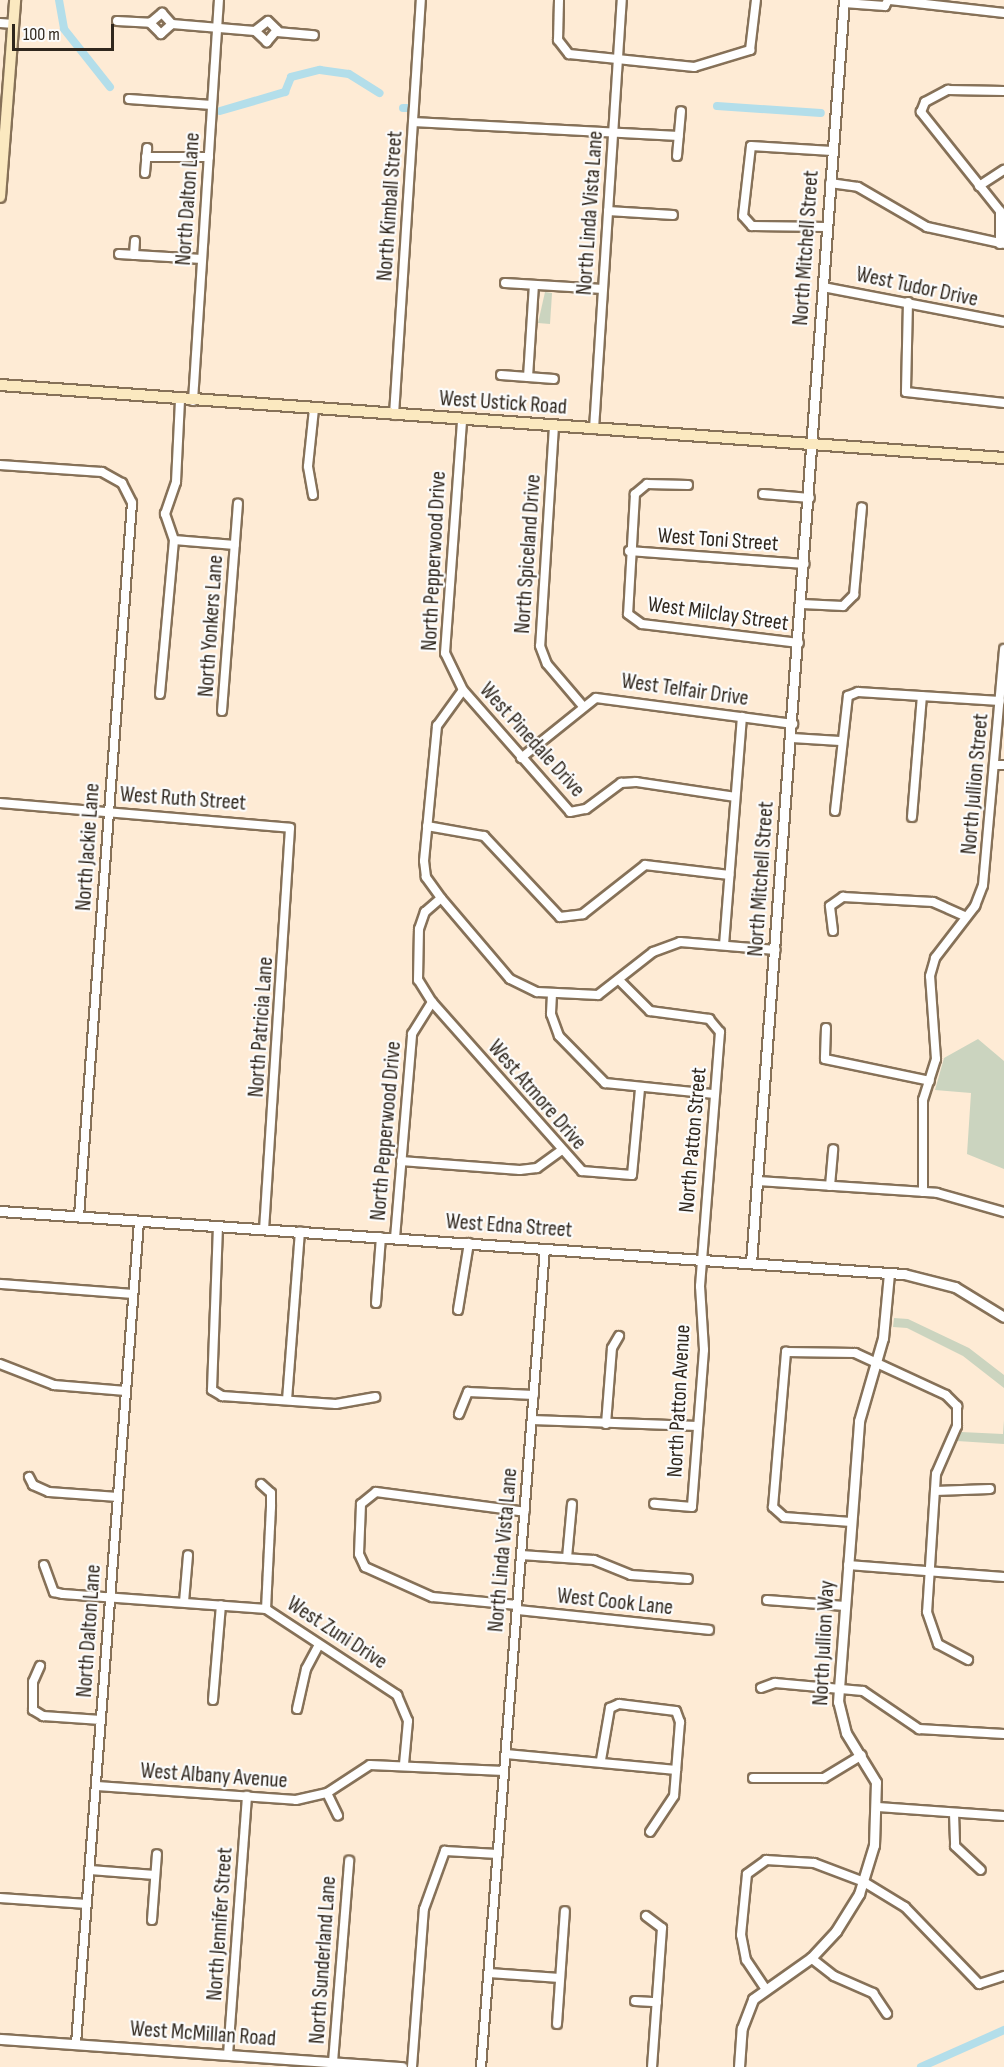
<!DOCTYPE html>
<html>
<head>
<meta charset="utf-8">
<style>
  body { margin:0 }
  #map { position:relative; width:1004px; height:2067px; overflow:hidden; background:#feebd5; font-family:"Sofia Sans Condensed",sans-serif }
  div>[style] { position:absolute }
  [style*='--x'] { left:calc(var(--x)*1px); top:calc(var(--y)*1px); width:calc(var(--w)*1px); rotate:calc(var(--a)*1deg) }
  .green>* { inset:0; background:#cbd4bf }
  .canal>* { height:8px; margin:-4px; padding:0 4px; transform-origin:4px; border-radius:4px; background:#b3deea }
  .roads { filter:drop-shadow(2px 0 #867158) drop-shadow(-2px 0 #867158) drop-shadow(0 2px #867158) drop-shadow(0 -2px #867158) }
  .minor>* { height:8px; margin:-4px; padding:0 4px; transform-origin:4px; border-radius:4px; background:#fff }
  .tertiary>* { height:9px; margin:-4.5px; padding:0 4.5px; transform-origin:4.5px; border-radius:4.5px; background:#fff }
  .secondary>* { height:10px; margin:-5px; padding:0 5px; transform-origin:5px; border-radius:5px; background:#fbe9c0 }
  span { translate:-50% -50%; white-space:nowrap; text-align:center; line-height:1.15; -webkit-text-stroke:4.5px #fcfcfc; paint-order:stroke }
  .street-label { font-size:22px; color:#30271d }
  .scale { position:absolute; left:12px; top:24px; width:102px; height:27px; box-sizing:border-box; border:3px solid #30271d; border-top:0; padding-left:8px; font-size:18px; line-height:21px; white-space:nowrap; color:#30271d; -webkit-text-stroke:4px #fcfcfc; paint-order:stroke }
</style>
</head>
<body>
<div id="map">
  <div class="green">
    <div style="clip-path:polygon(545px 292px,552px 293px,550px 324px,538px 323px)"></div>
    <div style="clip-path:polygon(978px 1039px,1004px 1061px,1004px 1169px,967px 1154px,971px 1093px,935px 1090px,944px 1058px)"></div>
    <div style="clip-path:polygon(894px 1318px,908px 1319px,969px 1348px,1004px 1375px,1004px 1388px,963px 1356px,907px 1328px,893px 1327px)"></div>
    <div style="clip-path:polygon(1004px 1420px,1004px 1444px,957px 1441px,961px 1432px,1003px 1434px)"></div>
  </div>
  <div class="canal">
    <div style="--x:59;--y:0;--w:29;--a:80"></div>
    <div style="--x:64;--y:29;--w:74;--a:51.6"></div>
    <div style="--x:717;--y:106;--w:104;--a:3.9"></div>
    <div style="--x:403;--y:108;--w:5;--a:0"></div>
    <div style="--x:220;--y:111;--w:68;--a:-16.3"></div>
    <div style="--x:285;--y:92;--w:16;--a:-68"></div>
    <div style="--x:291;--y:77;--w:30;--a:-14"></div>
    <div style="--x:320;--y:70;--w:29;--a:8"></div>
    <div style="--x:349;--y:74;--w:36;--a:32"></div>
    <div style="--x:921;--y:2067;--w:91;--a:-24"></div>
  </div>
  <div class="roads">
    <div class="minor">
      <div style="--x:559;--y:0;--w:40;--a:91.4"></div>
      <div style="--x:558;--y:40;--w:18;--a:52"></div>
      <div style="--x:569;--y:54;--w:126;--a:5.9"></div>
      <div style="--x:694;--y:67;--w:59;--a:-16.9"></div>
      <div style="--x:750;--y:50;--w:50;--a:-83.2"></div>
      <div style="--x:890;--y:0;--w:115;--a:6.5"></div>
      <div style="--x:844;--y:3;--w:41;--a:4.2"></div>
      <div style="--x:885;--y:6;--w:7;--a:-63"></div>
      <div style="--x:117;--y:21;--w:33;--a:3"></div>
      <div style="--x:0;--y:23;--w:14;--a:4"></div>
      <div style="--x:172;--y:24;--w:15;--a:138"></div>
      <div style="--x:161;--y:34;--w:16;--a:-135"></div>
      <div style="--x:150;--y:23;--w:16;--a:-40"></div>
      <div style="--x:162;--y:13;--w:15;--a:48"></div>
      <div style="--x:172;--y:24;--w:83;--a:4.8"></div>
      <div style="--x:255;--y:31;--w:16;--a:-38"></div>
      <div style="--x:268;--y:21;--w:13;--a:45"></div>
      <div style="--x:277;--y:30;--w:16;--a:130"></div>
      <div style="--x:267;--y:42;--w:16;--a:-137"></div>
      <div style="--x:277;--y:32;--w:37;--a:5"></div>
      <div style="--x:129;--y:99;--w:83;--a:4.1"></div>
      <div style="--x:413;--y:122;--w:266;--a:3"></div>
      <div style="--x:677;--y:156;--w:45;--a:-84.9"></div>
      <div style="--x:146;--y:157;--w:63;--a:0"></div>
      <div style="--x:145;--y:173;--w:25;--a:-85"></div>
      <div style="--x:830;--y:183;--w:28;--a:8"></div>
      <div style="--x:858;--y:187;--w:80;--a:30.1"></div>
      <div style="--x:927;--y:227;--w:79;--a:12.4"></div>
      <div style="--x:979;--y:186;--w:30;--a:-33"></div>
      <div style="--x:608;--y:211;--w:65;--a:3.5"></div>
      <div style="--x:827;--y:227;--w:75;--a:-179.2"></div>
      <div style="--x:752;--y:226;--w:13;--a:-132"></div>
      <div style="--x:743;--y:216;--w:70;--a:-83.5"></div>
      <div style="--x:751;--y:146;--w:81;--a:3.5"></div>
      <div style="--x:1000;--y:244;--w:33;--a:-90"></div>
      <div style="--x:1000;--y:211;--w:127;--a:-128.6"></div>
      <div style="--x:921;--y:112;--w:11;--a:-68"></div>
      <div style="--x:925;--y:102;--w:26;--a:-28"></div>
      <div style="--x:948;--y:90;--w:56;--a:1"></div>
      <div style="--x:119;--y:254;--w:83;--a:3.4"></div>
      <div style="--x:134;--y:255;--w:14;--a:-86"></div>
      <div style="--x:505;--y:283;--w:98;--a:3.5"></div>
      <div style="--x:823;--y:287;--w:184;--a:10.9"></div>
      <div style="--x:908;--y:302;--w:90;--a:91.3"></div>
      <div style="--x:906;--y:392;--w:99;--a:6.4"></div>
      <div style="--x:501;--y:375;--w:53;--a:4.3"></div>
      <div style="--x:528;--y:377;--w:92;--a:-86.3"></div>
      <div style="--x:193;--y:401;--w:402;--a:-86.3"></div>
      <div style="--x:394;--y:415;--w:416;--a:-86.3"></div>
      <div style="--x:554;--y:426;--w:220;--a:93.6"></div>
      <div style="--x:540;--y:646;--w:19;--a:69"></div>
      <div style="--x:547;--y:664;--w:54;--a:49.5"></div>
      <div style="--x:594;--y:429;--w:430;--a:-86.3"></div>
      <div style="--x:0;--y:465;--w:102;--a:3.9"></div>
      <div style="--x:102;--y:472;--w:23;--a:29"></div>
      <div style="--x:122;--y:483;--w:22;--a:63"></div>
      <div style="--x:132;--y:503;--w:716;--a:94.25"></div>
      <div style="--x:688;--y:485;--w:41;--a:-178.6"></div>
      <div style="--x:647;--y:484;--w:16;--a:140"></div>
      <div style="--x:635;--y:494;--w:120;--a:93.3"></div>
      <div style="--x:628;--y:614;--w:17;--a:36"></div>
      <div style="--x:642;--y:624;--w:158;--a:6.9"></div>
      <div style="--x:763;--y:494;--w:47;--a:4.9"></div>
      <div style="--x:313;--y:495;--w:29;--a:-100"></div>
      <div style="--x:308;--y:466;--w:57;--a:-84"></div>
      <div style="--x:174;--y:540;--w:61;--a:4.7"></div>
      <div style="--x:629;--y:551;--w:176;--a:4.2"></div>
      <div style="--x:802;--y:604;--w:41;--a:2.8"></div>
      <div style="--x:843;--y:606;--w:16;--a:-45"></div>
      <div style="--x:854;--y:595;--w:88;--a:-84.8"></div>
      <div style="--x:463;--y:690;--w:162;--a:48.7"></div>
      <div style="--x:570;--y:812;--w:16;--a:-11"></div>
      <div style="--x:586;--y:809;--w:44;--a:-36.6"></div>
      <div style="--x:621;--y:783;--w:15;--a:-4"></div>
      <div style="--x:636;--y:782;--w:100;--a:8.6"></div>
      <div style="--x:160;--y:694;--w:155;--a:-84.8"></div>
      <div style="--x:174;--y:540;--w:28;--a:-109"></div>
      <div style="--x:165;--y:514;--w:34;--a:-71"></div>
      <div style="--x:176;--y:482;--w:83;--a:-87.2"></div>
      <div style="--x:222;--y:711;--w:208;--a:-85.6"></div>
      <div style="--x:792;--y:738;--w:48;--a:3.6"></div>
      <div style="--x:521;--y:758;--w:96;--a:-38.7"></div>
      <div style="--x:596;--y:698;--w:199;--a:7.5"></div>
      <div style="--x:995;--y:765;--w:9;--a:0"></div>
      <div style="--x:0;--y:803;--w:291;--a:4.9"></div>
      <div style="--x:290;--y:828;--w:402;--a:93.7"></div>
      <div style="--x:835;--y:811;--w:116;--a:-83.6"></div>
      <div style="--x:848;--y:696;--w:11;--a:-22"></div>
      <div style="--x:858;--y:692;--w:142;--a:3.6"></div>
      <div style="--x:912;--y:817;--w:121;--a:-85.3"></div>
      <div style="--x:427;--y:826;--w:58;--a:10"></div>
      <div style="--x:484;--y:836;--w:111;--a:46.8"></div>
      <div style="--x:560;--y:917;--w:23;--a:-7"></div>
      <div style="--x:583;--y:914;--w:79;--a:-38.3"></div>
      <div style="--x:645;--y:865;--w:85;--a:6.8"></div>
      <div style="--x:441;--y:898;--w:106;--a:49.6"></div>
      <div style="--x:510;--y:979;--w:30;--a:26"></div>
      <div style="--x:537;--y:992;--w:61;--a:2.8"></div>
      <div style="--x:598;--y:995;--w:70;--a:-38"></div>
      <div style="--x:653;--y:952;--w:29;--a:-20"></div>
      <div style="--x:680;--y:942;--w:96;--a:4.8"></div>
      <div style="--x:833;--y:931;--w:25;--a:-97"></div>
      <div style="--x:830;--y:906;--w:16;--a:-35"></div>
      <div style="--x:843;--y:897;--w:90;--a:3.2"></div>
      <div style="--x:933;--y:902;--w:36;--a:24"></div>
      <div style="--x:724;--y:945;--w:229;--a:-85.5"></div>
      <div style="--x:619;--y:980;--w:44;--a:45"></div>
      <div style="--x:650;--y:1011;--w:60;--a:7.7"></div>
      <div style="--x:709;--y:1019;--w:17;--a:50"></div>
      <div style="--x:720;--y:1032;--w:255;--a:94.5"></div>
      <div style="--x:700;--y:1286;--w:64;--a:86.4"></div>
      <div style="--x:704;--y:1350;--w:157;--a:94.4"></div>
      <div style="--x:692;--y:1507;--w:38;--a:-175"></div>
      <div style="--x:552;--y:994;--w:20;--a:93"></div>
      <div style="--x:551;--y:1014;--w:23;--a:70"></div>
      <div style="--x:559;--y:1036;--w:66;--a:45.6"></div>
      <div style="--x:605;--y:1083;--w:110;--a:5.8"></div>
      <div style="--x:432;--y:1002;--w:226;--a:48.4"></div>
      <div style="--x:582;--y:1171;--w:50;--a:4.6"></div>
      <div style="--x:632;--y:1175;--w:86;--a:-84.7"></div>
      <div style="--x:826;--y:1028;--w:31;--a:92"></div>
      <div style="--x:825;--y:1059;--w:107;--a:11.8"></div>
      <div style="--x:401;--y:1161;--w:119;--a:4.3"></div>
      <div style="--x:520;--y:1170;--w:17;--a:-7"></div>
      <div style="--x:537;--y:1168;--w:29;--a:-36"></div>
      <div style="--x:758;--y:1181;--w:179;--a:3.8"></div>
      <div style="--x:937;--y:1193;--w:70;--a:15.8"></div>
      <div style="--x:830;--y:1186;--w:37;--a:-85"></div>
      <div style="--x:923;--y:1192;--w:92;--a:-90"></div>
      <div style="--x:923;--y:1100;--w:43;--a:-72.4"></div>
      <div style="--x:936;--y:1059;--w:83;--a:-94.1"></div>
      <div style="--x:930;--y:976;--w:19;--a:-74"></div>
      <div style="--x:935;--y:958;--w:66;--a:-52.4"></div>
      <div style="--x:975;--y:906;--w:22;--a:-69"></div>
      <div style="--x:983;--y:885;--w:237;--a:-84.9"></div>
      <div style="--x:218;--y:1226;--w:164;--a:92.1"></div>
      <div style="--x:212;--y:1390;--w:12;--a:31"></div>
      <div style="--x:222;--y:1396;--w:114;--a:4"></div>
      <div style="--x:336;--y:1404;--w:40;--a:-10"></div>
      <div style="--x:395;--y:1238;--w:205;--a:-85.2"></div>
      <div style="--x:412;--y:1034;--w:38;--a:-58"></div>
      <div style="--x:432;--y:1002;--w:26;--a:-122"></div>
      <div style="--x:418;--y:980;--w:51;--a:-88.9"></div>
      <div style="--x:419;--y:929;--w:18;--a:-71"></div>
      <div style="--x:425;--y:912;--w:21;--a:-41"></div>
      <div style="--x:441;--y:898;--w:26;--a:-126"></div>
      <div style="--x:426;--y:877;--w:16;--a:-97"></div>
      <div style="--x:424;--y:861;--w:136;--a:-84.5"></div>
      <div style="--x:437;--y:726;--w:44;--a:-54.2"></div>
      <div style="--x:463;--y:690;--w:41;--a:-115.9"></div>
      <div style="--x:445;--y:653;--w:234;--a:-85.8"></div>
      <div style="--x:0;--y:1284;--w:133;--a:4.3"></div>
      <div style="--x:376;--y:1303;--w:66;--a:-85.7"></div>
      <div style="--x:458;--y:1310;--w:68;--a:-80.7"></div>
      <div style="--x:0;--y:1364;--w:58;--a:21.3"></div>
      <div style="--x:54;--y:1385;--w:72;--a:4.8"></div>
      <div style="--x:287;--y:1400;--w:169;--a:-85.6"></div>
      <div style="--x:459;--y:1414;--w:24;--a:-68"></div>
      <div style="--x:468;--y:1392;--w:66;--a:2.6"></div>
      <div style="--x:532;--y:1420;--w:166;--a:2.1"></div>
      <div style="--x:606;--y:1424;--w:76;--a:-85.5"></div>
      <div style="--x:612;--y:1348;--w:14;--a:-60"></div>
      <div style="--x:29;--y:1477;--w:9;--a:63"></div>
      <div style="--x:33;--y:1485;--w:17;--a:24"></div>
      <div style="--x:49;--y:1492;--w:69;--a:4.1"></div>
      <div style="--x:261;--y:1484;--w:13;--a:42"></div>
      <div style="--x:271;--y:1493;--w:14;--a:90"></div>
      <div style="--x:271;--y:1507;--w:102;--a:92.8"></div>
      <div style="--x:935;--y:1491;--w:55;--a:-2.1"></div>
      <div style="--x:851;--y:1522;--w:67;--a:-175.7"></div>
      <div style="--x:784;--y:1517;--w:15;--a:-138"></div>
      <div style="--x:773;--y:1507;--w:156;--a:-85.2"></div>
      <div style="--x:786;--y:1352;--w:69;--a:0.8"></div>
      <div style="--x:855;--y:1353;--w:100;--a:24.8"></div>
      <div style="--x:946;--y:1395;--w:16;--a:45"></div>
      <div style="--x:957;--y:1406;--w:20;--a:90"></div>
      <div style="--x:957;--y:1426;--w:52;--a:113.6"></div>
      <div style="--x:936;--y:1474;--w:138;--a:93.7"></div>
      <div style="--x:927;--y:1612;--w:34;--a:71"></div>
      <div style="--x:938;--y:1644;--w:34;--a:28"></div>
      <div style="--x:521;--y:1555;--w:73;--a:3.9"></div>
      <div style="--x:594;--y:1560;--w:40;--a:22"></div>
      <div style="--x:631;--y:1575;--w:57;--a:4"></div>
      <div style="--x:567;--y:1558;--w:54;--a:-84.7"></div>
      <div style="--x:44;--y:1565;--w:29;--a:70"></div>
      <div style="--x:54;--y:1592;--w:9;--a:13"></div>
      <div style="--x:63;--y:1594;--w:204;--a:4.2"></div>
      <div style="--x:266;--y:1609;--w:157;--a:33.3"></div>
      <div style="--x:397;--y:1695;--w:28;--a:67"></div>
      <div style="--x:408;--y:1721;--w:43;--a:95.3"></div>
      <div style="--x:848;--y:1565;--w:156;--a:4.4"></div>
      <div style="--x:767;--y:1600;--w:78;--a:4.4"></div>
      <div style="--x:184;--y:1602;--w:47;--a:-85.1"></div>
      <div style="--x:517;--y:1605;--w:85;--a:-174.6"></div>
      <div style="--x:432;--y:1597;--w:73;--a:-155.9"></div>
      <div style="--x:365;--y:1567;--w:14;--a:-115"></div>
      <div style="--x:359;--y:1554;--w:50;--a:-87.7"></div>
      <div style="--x:361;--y:1504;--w:19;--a:-39"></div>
      <div style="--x:376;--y:1492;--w:150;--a:7.6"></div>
      <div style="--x:517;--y:1610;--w:193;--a:5.9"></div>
      <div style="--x:40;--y:1666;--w:17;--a:114"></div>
      <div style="--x:33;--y:1682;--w:28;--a:90"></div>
      <div style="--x:33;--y:1710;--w:12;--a:31"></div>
      <div style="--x:43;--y:1716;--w:58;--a:3.9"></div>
      <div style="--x:761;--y:1688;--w:15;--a:-20"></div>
      <div style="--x:775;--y:1683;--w:88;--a:5.2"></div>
      <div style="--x:863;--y:1691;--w:68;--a:34.2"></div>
      <div style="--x:919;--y:1729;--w:85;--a:3.4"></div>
      <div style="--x:213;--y:1700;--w:95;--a:-85.2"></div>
      <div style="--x:297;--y:1709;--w:41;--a:-77.3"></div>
      <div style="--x:306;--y:1669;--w:26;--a:-62"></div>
      <div style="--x:506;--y:1754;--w:171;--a:5.4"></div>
      <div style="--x:601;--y:1760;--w:53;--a:-80.2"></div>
      <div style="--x:610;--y:1708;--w:10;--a:-24"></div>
      <div style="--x:619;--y:1704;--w:57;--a:7"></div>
      <div style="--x:676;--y:1711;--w:12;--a:70"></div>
      <div style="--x:680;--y:1722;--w:74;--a:94.6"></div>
      <div style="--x:674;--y:1796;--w:43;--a:123.7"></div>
      <div style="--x:753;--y:1778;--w:71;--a:0"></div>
      <div style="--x:824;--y:1778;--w:44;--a:-31.2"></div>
      <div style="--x:97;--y:1786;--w:199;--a:4"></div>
      <div style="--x:296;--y:1800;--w:32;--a:-13"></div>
      <div style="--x:327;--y:1793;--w:51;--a:-33.1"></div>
      <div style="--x:370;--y:1765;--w:134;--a:2.6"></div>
      <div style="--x:327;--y:1793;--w:25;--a:64"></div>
      <div style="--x:878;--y:1807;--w:126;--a:4.1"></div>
      <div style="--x:954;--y:1813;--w:33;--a:88"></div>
      <div style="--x:955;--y:1846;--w:35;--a:43"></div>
      <div style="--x:90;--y:1870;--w:65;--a:4.4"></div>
      <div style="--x:0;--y:1898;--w:87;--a:3.9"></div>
      <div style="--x:646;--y:1916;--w:20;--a:37"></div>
      <div style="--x:662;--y:1928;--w:139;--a:94.1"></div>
      <div style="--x:152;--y:1920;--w:66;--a:-85.7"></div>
      <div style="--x:811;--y:1958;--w:29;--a:38"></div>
      <div style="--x:834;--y:1976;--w:43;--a:23.6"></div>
      <div style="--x:873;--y:1993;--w:25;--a:56"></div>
      <div style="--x:489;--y:1973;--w:71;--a:4"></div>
      <div style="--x:765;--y:1988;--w:34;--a:-124"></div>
      <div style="--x:746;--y:1960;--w:25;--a:-101"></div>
      <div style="--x:741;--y:1935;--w:61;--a:-84.4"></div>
      <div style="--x:747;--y:1874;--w:24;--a:-36"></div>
      <div style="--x:766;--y:1860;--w:48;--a:3.6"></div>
      <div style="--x:814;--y:1863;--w:53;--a:20.8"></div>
      <div style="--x:864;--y:1882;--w:48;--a:31.4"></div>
      <div style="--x:905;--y:1907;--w:107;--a:46.1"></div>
      <div style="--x:979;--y:1984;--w:26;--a:-18"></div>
      <div style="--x:635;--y:2001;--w:22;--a:3"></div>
      <div style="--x:557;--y:2024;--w:113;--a:-86"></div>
      <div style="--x:76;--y:2044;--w:825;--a:-85.62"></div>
      <div style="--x:228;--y:2055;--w:260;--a:-85.8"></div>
      <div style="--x:333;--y:2062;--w:202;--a:-85.4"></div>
      <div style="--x:412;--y:2067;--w:158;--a:-85.7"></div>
      <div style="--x:424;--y:1909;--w:62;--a:-70.1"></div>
      <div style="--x:445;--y:1851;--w:53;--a:3.2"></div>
      <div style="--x:481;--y:2067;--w:820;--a:-85.53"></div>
    </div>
    <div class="tertiary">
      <div style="--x:0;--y:1211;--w:906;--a:3.99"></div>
      <div style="--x:904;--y:1274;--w:53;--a:14.3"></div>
      <div style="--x:955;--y:1287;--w:57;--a:31.5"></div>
      <div style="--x:751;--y:1263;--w:1266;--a:-85.79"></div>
      <div style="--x:0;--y:2039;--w:403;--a:4"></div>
      <div style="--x:739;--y:2067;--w:39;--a:-86"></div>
      <div style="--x:742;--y:2028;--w:31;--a:-69"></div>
      <div style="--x:753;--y:1999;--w:71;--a:-35.3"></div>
      <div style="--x:811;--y:1958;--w:37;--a:-47"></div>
      <div style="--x:836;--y:1931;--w:44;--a:-58.1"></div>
      <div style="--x:859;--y:1894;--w:51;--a:-73"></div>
      <div style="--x:874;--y:1845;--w:63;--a:-88.2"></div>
      <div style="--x:876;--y:1782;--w:57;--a:-121.5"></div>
      <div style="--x:846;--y:1733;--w:32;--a:-104"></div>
      <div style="--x:838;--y:1702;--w:282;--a:-85.7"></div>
      <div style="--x:859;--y:1421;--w:86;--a:-73.9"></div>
      <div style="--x:883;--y:1338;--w:65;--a:-84.7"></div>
    </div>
    <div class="secondary">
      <div style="--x:0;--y:197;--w:198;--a:-85.6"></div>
      <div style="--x:0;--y:385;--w:1007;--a:4.16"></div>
    </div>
  </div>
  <div class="street-label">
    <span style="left:188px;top:199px;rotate:-86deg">North Dalton Lane</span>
    <span style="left:390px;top:206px;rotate:-86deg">North Kimball Street</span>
    <span style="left:590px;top:213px;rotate:-86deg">North Linda Vista Lane</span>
    <span style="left:806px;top:248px;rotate:-86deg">North Mitchell Street</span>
    <span style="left:917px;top:287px;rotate:12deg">West Tudor Drive</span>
    <span style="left:503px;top:403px;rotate:4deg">West Ustick Road</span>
    <span style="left:718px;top:540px;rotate:4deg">West Toni Street</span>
    <span style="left:528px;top:554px;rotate:-86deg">North Spiceland Drive</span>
    <span style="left:434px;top:561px;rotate:-87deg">North Pepperwood Drive</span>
    <span style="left:718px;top:614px;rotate:8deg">West Milclay Street</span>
    <span style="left:211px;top:626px;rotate:-86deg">North Yonkers Lane</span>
    <span style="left:685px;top:690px;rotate:8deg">West Telfair Drive</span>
    <span style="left:532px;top:740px;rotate:48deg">West Pinedale Drive</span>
    <span style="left:975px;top:784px;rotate:-85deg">North Jullion Street</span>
    <span style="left:183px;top:799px;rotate:4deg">West Ruth Street</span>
    <span style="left:88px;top:847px;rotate:-86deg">North Jackie Lane</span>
    <span style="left:761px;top:879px;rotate:-86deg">North Mitchell Street</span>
    <span style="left:261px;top:1027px;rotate:-86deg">North Patricia Lane</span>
    <span style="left:537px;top:1095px;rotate:49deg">West Atmore Drive</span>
    <span style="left:386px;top:1131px;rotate:-85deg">North Pepperwood Drive</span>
    <span style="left:693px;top:1140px;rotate:-85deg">North Patton Street</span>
    <span style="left:509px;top:1226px;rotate:4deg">West Edna Street</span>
    <span style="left:679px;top:1401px;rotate:-87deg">North Patton Avenue</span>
    <span style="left:503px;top:1550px;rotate:-85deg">North Linda Vista Lane</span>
    <span style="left:615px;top:1602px;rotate:6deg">West Cook Lane</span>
    <span style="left:89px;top:1631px;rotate:-86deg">North Dalton Lane</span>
    <span style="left:337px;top:1633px;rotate:33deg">West Zuni Drive</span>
    <span style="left:824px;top:1643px;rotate:-87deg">North Jullion Way</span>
    <span style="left:214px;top:1776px;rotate:4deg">West Albany Avenue</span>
    <span style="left:220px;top:1924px;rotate:-86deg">North Jennifer Street</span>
    <span style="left:323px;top:1960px;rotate:-86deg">North Sunderland Lane</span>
    <span style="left:203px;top:2034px;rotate:4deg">West McMillan Road</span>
  </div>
  <div class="scale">100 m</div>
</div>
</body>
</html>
